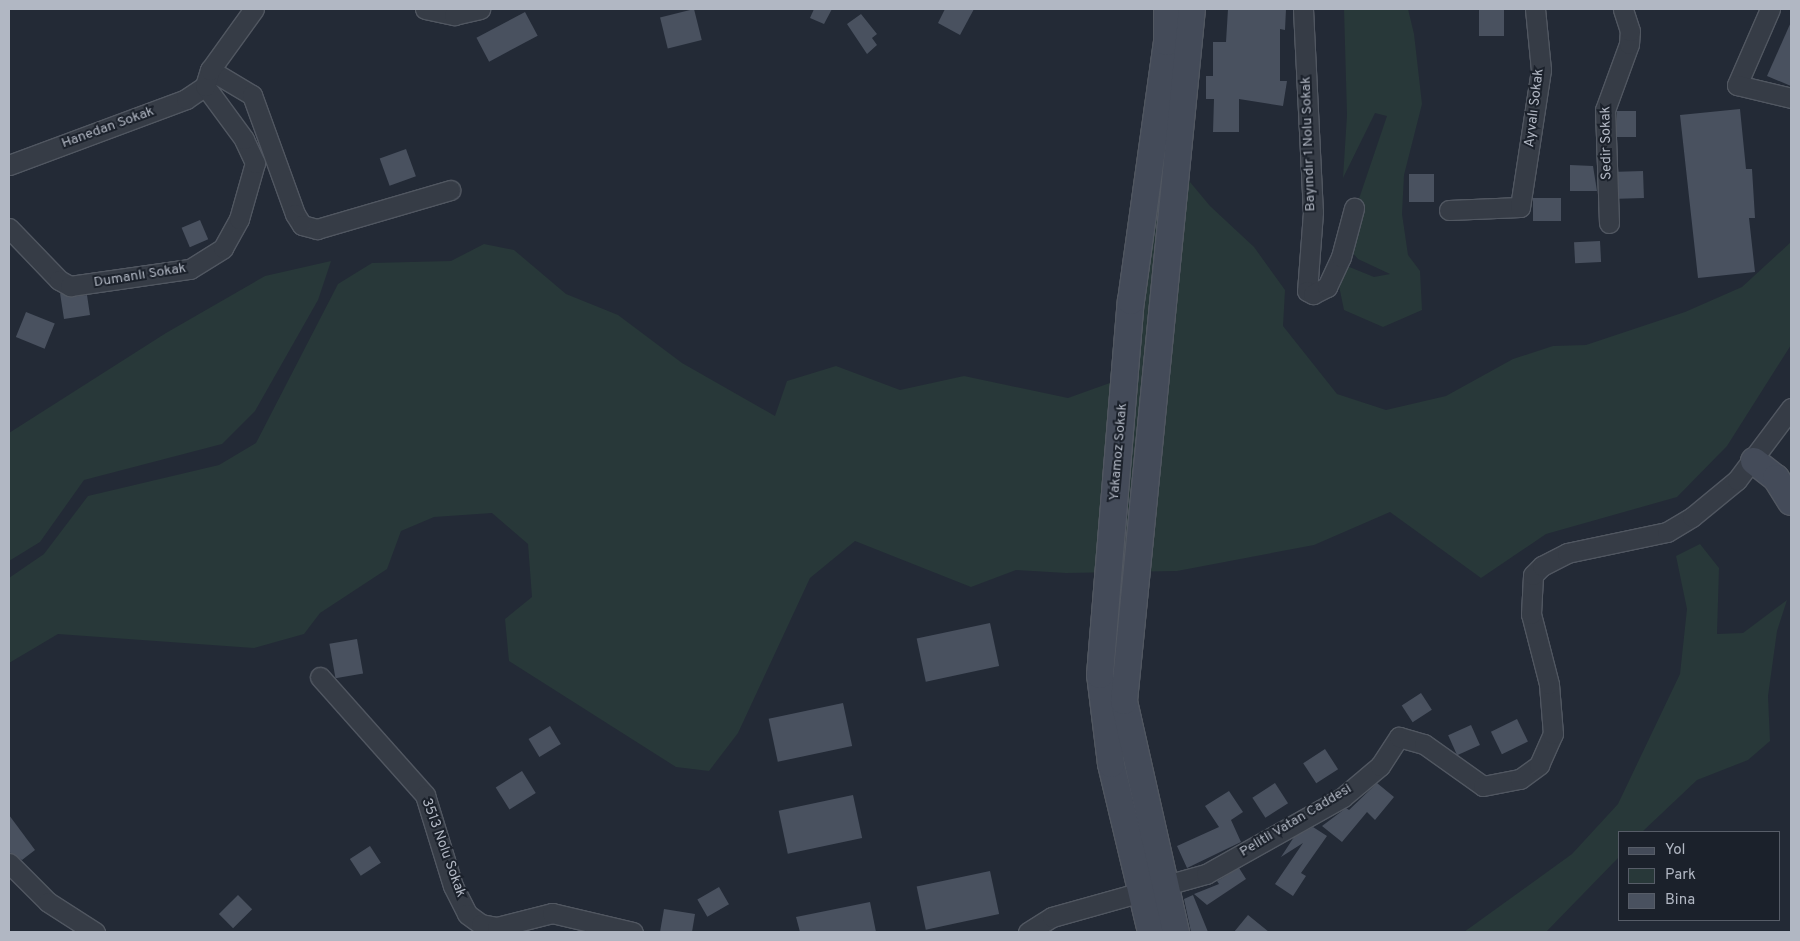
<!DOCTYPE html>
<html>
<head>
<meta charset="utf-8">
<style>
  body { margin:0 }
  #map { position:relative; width:1800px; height:941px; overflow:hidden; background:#232a36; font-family:Overpass,sans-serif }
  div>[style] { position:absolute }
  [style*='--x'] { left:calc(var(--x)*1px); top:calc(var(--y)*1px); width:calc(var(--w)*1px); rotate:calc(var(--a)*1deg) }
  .green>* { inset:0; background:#283839 }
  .building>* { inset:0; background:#49515f; transform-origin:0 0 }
  .roads { filter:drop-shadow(1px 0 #515761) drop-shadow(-1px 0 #515761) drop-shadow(0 1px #515761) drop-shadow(0 -1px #515761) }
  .street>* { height:19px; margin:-9.5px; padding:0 9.5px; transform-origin:9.5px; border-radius:9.5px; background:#363c46 }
  .secondary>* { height:26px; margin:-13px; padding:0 13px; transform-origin:13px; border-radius:13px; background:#444b59 }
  span { translate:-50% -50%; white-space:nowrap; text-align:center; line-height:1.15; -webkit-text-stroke:4px #1b212b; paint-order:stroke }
  .street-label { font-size:14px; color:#b1b7c3 }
  .frame { position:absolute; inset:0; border:10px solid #b1b7c3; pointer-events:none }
  .legend { position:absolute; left:1618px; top:831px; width:162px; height:90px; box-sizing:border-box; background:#1b212b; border:1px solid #575d68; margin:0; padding:6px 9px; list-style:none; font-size:15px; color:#b1b7c3 }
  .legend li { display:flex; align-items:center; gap:10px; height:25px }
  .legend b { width:25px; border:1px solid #575d68 }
</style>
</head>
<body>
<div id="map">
  <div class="green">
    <div style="clip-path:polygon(1344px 9px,1408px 9px,1414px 34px,1422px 104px,1404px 175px,1402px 214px,1408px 255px,1420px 271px,1422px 310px,1383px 327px,1344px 310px,1338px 281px,1342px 264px,1374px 277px,1390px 274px,1358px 259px,1344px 243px,1387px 116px,1375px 113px,1343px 178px,1347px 115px)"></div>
    <div style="clip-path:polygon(1180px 170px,1210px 206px,1254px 247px,1285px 290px,1283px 326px,1337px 394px,1386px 410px,1446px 396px,1513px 359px,1553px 346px,1586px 345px,1685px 312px,1742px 287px,1791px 242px,1791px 345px,1727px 446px,1677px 497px,1546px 534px,1481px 578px,1390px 512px,1314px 545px,1177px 571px,1066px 573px,1016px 570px,971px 587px,855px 541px,810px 578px,738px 733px,709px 771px,676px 767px,509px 661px,505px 619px,532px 597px,528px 544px,492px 513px,434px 517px,401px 531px,387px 569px,320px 613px,304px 634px,254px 648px,58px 634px,9px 663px,9px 578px,44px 554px,88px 496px,219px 465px,256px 443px,338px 284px,372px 263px,451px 261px,484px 244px,514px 250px,566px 294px,618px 315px,682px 363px,775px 416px,787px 381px,836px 366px,900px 390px,964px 376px,1068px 398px,1121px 379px,1154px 206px)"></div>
    <div style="clip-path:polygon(331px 261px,318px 300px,255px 411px,222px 444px,84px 480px,40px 542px,9px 561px,9px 433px,166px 333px,265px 276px)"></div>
    <div style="clip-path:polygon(1700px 544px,1719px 568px,1717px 634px,1743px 633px,1787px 600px,1777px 631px,1768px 696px,1770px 741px,1748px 760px,1697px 780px,1642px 832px,1619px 832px,1619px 857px,1546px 932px,1464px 932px,1572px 854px,1618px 804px,1680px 674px,1687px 609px,1676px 556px)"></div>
  </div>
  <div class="building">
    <div style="left:694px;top:9px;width:32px;height:35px;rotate:76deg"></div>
    <div style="clip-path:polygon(814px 9px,832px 9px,824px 24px,810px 18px)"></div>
    <div style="clip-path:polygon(945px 9px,974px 9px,960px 35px,938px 23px)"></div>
    <div style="clip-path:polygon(1228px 9px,1286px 9px,1285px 30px,1280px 29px,1280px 81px,1287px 81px,1283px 106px,1239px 99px,1239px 132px,1213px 132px,1214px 99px,1206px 99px,1206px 76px,1213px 76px,1213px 42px,1226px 42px)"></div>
    <div style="left:1479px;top:9px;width:25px;height:27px"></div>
    <div style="left:525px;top:12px;width:27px;height:55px;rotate:62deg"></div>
    <div style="clip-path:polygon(861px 14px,877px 34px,872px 38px,877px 45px,867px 54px,847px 24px)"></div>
    <div style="clip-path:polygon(1791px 22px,1791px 86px,1767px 76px)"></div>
    <div style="clip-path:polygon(1740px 109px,1746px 169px,1752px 169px,1755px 218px,1749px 218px,1755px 272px,1698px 278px,1680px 115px)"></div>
    <div style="left:1617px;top:111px;width:19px;height:26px"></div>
    <div style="left:406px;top:149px;width:29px;height:28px;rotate:70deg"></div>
    <div style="clip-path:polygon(1570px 165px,1593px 166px,1597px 191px,1570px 191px)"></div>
    <div style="left:1643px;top:171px;width:27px;height:25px;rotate:88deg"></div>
    <div style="left:1409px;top:174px;width:25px;height:28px"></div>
    <div style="left:1533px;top:198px;width:28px;height:23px"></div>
    <div style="left:200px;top:220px;width:21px;height:20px;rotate:67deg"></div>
    <div style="left:1600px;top:241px;width:21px;height:26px;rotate:87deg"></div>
    <div style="clip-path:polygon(60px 293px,71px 297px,87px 295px,90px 315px,64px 319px)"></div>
    <div style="left:26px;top:312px;width:31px;height:27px;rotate:22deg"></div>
    <div style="left:990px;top:623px;width:44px;height:75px;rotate:78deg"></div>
    <div style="left:357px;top:639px;width:35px;height:28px;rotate:80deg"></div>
    <div style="left:1421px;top:693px;width:20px;height:23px;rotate:57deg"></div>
    <div style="left:843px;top:703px;width:44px;height:76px;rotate:78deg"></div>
    <div style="left:1517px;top:719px;width:25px;height:29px;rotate:64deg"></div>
    <div style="left:1471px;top:725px;width:22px;height:25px;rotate:66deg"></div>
    <div style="left:550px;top:726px;width:21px;height:25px;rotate:59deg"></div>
    <div style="left:1325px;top:749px;width:24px;height:26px;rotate:57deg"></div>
    <div style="left:522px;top:771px;width:26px;height:31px;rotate:58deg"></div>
    <div style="left:1275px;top:783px;width:24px;height:27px;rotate:57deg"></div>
    <div style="clip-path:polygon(1377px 783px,1394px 797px,1375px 820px,1367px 812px,1342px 842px,1322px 826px,1346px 808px,1349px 810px)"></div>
    <div style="clip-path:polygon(1229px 791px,1243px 812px,1231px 820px,1241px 842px,1187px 868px,1177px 846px,1219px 827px,1205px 806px)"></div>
    <div style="left:853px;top:795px;width:44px;height:76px;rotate:78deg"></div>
    <div style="clip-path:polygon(9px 815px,35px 850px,22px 860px,9px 852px)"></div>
    <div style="clip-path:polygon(1313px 827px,1327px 836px,1301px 873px,1306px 876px,1293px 896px,1275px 884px,1303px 843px,1281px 857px,1294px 837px)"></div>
    <div style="left:370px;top:846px;width:20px;height:24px;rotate:57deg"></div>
    <div style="clip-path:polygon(1239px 868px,1246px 879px,1207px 905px,1194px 894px,1219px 884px,1217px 881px)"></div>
    <div style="left:990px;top:871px;width:44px;height:75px;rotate:78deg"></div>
    <div style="left:719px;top:887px;width:20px;height:25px;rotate:60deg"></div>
    <div style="left:238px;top:895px;width:20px;height:27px;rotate:45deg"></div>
    <div style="clip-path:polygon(1193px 895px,1208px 932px,1191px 932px,1184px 899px)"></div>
    <div style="clip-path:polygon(870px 902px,876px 932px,800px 932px,796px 917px)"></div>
    <div style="clip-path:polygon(664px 909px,695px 914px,692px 932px,660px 932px)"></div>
    <div style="clip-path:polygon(1248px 915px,1269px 932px,1234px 932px)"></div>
  </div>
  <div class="roads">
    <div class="street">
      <div style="--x:425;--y:9;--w:30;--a:12"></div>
      <div style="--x:454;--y:15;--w:27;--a:-13"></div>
      <div style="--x:1303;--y:9;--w:203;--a:87.2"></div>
      <div style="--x:1313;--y:212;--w:79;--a:94.3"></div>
      <div style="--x:1307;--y:291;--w:7;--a:27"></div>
      <div style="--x:1313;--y:294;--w:16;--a:-27"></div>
      <div style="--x:1327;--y:287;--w:33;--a:-65"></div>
      <div style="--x:1341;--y:257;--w:51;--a:-75.1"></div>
      <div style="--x:1770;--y:9;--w:83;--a:113.5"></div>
      <div style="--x:1737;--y:85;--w:56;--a:13.5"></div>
      <div style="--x:210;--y:70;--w:49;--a:30.8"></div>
      <div style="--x:252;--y:95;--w:127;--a:70.1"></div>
      <div style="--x:295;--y:214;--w:13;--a:58"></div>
      <div style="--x:302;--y:225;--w:16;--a:15"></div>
      <div style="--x:317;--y:229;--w:139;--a:-16.3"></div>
      <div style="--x:9;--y:165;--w:189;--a:-20.4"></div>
      <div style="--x:186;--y:99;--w:23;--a:-34"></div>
      <div style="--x:1449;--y:210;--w:71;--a:-2.4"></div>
      <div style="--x:1520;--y:207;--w:139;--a:-81.3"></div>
      <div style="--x:1541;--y:70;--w:61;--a:-95.6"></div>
      <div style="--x:1609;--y:223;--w:113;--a:-92"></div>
      <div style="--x:1605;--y:110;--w:70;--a:-70"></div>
      <div style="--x:1629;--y:44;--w:13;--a:-86"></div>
      <div style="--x:1630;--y:31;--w:23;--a:-108"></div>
      <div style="--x:9;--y:228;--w:72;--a:46.1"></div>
      <div style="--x:59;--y:280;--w:13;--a:29"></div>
      <div style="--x:70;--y:286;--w:121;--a:-8.1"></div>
      <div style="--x:190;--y:269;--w:39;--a:-32"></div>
      <div style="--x:223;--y:248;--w:33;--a:-61"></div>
      <div style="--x:239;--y:219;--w:58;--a:-74.1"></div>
      <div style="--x:255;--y:163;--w:26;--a:-115"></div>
      <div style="--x:244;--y:139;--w:66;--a:-126.3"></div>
      <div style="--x:205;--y:86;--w:17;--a:-73"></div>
      <div style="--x:210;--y:70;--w:75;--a:-54.2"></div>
      <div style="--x:320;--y:677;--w:158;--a:48.3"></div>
      <div style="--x:425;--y:795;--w:95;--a:72.9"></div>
      <div style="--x:453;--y:886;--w:31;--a:63"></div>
      <div style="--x:467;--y:914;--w:17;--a:36"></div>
      <div style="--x:481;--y:924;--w:16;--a:11"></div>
      <div style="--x:497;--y:927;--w:57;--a:-14.3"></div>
      <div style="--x:552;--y:913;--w:83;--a:13.2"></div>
      <div style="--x:9;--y:863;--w:55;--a:45"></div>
      <div style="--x:48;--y:902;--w:56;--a:32.6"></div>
      <div style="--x:1028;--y:932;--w:28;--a:-32"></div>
      <div style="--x:1052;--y:917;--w:160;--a:-15.6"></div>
      <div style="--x:1206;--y:874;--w:157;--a:-29.3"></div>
      <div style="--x:1343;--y:797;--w:48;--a:-40"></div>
      <div style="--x:1380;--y:766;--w:35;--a:-57"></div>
      <div style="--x:1399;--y:737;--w:26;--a:16"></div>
      <div style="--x:1424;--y:744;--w:72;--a:35.4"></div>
      <div style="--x:1483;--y:786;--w:38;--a:-11"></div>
      <div style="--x:1520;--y:779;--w:24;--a:-36"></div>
      <div style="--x:1539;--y:765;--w:34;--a:-66"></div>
      <div style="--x:1553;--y:734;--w:50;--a:-94.6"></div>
      <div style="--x:1549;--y:684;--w:72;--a:-104.4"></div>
      <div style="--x:1531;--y:614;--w:39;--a:-87"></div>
      <div style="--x:1533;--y:575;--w:13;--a:-45"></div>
      <div style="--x:1542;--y:566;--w:28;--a:-27"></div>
      <div style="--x:1567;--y:553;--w:102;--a:-11.9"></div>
      <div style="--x:1667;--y:532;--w:29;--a:-31"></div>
      <div style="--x:1692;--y:517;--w:58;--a:-39.4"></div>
      <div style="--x:1737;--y:480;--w:90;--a:-53.1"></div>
    </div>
    <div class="secondary">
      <div style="--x:1754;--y:461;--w:28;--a:38"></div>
      <div style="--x:1776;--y:478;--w:28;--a:58"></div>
      <div style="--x:1151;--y:932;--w:173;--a:-103.4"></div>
      <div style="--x:1111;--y:764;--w:90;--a:-97"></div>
      <div style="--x:1100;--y:675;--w:375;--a:-85.3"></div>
      <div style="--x:1131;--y:301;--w:261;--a:-82.1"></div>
      <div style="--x:1167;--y:42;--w:33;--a:-90"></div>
      <div style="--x:1176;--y:932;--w:237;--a:-102.7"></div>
      <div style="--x:1124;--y:701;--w:695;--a:-84.39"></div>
    </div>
  </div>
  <div class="street-label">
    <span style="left:1535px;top:108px;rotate:-83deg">Ayvalı Sokak</span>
    <span style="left:108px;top:128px;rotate:-20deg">Hanedan Sokak</span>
    <span style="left:1607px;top:143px;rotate:-91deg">Sedir Sokak</span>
    <span style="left:1309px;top:144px;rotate:-92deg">Bayındır 1 Nolu Sokak</span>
    <span style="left:140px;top:276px;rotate:-9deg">Dumanlı Sokak</span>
    <span style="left:1119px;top:452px;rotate:-85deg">Yakamoz Sokak</span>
    <span style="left:1296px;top:821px;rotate:-31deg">Pelitli Vatan Caddesi</span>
    <span style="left:443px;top:848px;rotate:70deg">3513 Nolu Sokak</span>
  </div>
  <div class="frame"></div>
  <ul class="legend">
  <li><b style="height:6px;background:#444b59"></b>Yol</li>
  <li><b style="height:14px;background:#283839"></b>Park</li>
  <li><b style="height:14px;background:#49515f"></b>Bina</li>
  </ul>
</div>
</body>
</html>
